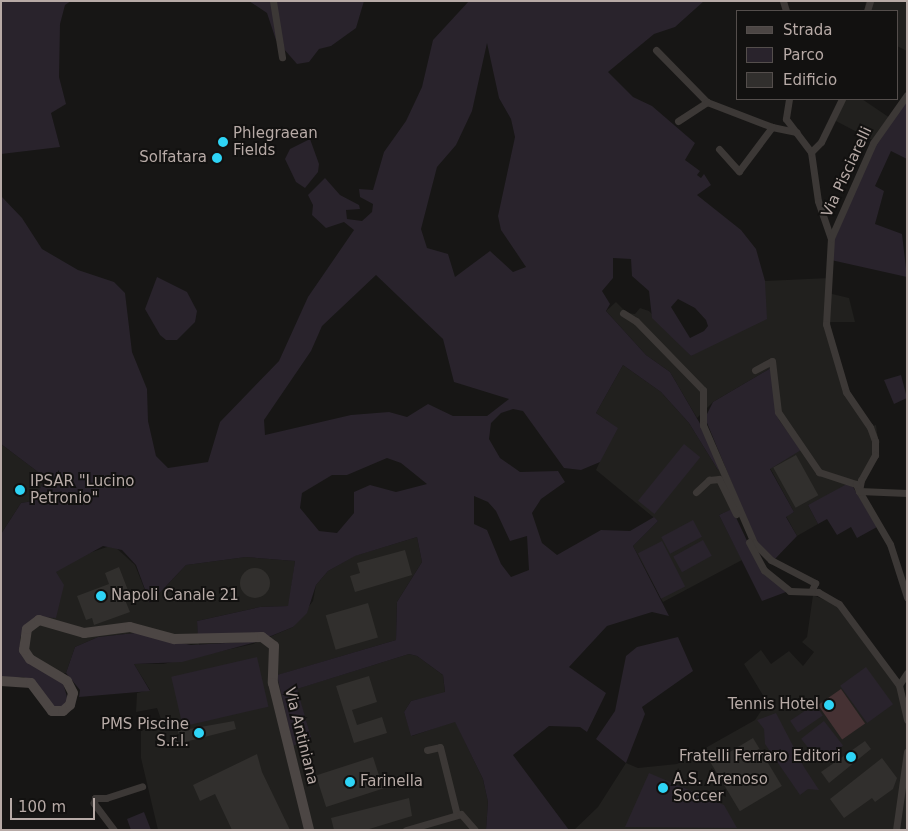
<!DOCTYPE html>
<html>
<head>
<meta charset="utf-8">
<style>
  body { margin:0 }
  #map { position:relative; width:908px; height:831px; overflow:hidden; background:#171615; font-family:"DejaVu Sans",sans-serif }
  div>[style] { position:absolute }
  [style*='--x'] { left:calc(var(--x)*1px); top:calc(var(--y)*1px); width:calc(var(--w)*1px); rotate:calc(var(--a)*1deg) }
  .built>* { inset:0; background:#21201e }
  .green>* { inset:0; background:#29232c; transform-origin:0 0 }
  .water>* { inset:0; background:#453133; transform-origin:0 0 }
  .building>* { inset:0; background:#312f2d; transform-origin:0 0 }
  .round { border-radius:50% }
  .street>* { height:7px; margin:-3.5px; padding:0 3.5px; transform-origin:3.5px; border-radius:3.5px; background:#3c3836 }
  .secondary>* { height:10px; margin:-5px; padding:0 5px; transform-origin:5px; border-radius:5px; background:#4c4644 }
  .dots>* { width:14px; height:14px; translate:-50% -50%; box-sizing:border-box; border:2px solid #121110; border-radius:50% }
  span { translate:-50% -50%; white-space:nowrap; text-align:center; line-height:1.15; -webkit-text-stroke:4px #121110; paint-order:stroke }
  .poi-label { font-size:15px; color:#b7aaa6 }
  .left { translate:0 -50%; text-align:left }
  .right { translate:-100% -50%; text-align:right }
  .street-label { font-size:15px; color:#b7aaa6 }
  .frame { position:absolute; inset:0; border:2px solid #b7aaa6; pointer-events:none }
  .legend { position:absolute; left:736px; top:10px; width:162px; height:90px; box-sizing:border-box; background:#121110; border:1px solid #544e4c; margin:0; padding:6px 9px; list-style:none; font-size:15px; color:#b7aaa6 }
  .legend li { display:flex; align-items:center; gap:10px; height:25px }
  .legend b { width:25px; border:1px solid #544e4c }
  .scale { position:absolute; left:10px; top:798px; width:85px; height:22px; box-sizing:border-box; border:2px solid #b7aaa6; border-top:0; padding-left:6px; font-size:15px; line-height:18px; white-space:nowrap; color:#b7aaa6; -webkit-text-stroke:4px #121110; paint-order:stroke }
</style>
</head>
<body>
<div id="map">
  <div class="built">
    <div style="clip-path:polygon(866px 1px,907px 1px,907px 51px,897px 46px,897px 11px,864px 11px)"></div>
    <div style="clip-path:polygon(844px 99px,862px 99px,890px 118px,876px 142px,834px 120px)"></div>
    <div style="clip-path:polygon(829px 278px,828px 293px,849px 298px,855px 322px,830px 322px,844px 394px,868px 428px,876px 425px,879px 446px,877px 459px,865px 478px,808px 505px,818px 524px,797px 536px,786px 516px,794px 512px,770px 468px,779px 420px,771px 368px,713px 402px,697px 418px,670px 372px,646px 355px,606px 311px,616px 302px,627px 313px,635px 314px,640px 308px,649px 311px,691px 356px,764px 307px,765px 281px)"></div>
    <div style="clip-path:polygon(623px 365px,661px 392px,689px 423px,718px 470px,725px 466px,740px 506px,719px 515px,742px 560px,663px 602px,633px 546px,658px 521px,596px 470px,616px 427px,596px 413px)"></div>
    <div style="clip-path:polygon(1px 444px,46px 478px,33px 501px,21px 503px,1px 534px)"></div>
    <div style="clip-path:polygon(417px 537px,422px 562px,397px 602px,396px 640px,278px 675px,311px 737px,296px 689px,409px 654px,417px 656px,443px 675px,445px 693px,411px 701px,404px 712px,412px 736px,455px 721px,483px 779px,488px 802px,486px 830px,158px 830px,141px 758px,141px 731px,162px 722px,157px 708px,136px 712px,137px 693px,150px 690px,134px 664px,163px 664px,253px 644px,293px 627px,313px 601px,316px 585px,328px 571px,354px 556px)"></div>
    <div style="clip-path:polygon(113px 545px,135px 565px,150px 603px,186px 565px,246px 557px,295px 561px,289px 606px,260px 607px,197px 621px,199px 645px,155px 640px,135px 633px,98px 637px,75px 647px,66px 673px,53px 674px,20px 651px,25px 625px,55px 572px,80px 556px)"></div>
    <div style="clip-path:polygon(813px 595px,839px 606px,897px 685px,907px 712px,907px 830px,574px 830px,598px 807px,626px 763px,638px 768px,677px 764px,755px 720px,767px 702px,744px 664px,761px 650px,771px 664px,789px 651px,803px 666px,814px 652px,802px 642px,807px 637px)"></div>
  </div>
  <div class="green">
    <div style="clip-path:polygon(1px 1px,71px 1px,65px 5px,60px 24px,59px 77px,66px 104px,51px 113px,60px 147px,1px 154px)"></div>
    <div style="clip-path:polygon(249px 1px,364px 1px,356px 28px,331px 46px,319px 49px,309px 62px,297px 64px,276px 40px,267px 13px)"></div>
    <div style="clip-path:polygon(evenodd,469px 1px,704px 1px,675px 27px,654px 34px,608px 72px,633px 97px,652px 106px,695px 143px,685px 160px,700px 171px,697px 175px,701px 178px,704px 174px,711px 185px,697px 195px,741px 230px,756px 249px,765px 281px,767px 319px,691px 356px,652px 318px,649px 291px,632px 276px,631px 259px,613px 258px,613px 278px,602px 291px,610px 304px,606px 311px,646px 355px,670px 372px,702px 427px,721px 468px,718px 470px,689px 423px,661px 392px,623px 365px,596px 413px,618px 428px,600px 462px,581px 470px,564px 468px,523px 411px,513px 409px,501px 413px,491px 423px,489px 439px,500px 458px,520px 472px,558px 471px,565px 482px,541px 499px,532px 513px,542px 543px,557px 555px,601px 530px,630px 531px,654px 517px,658px 521px,633px 546px,669px 616px,652px 612px,607px 626px,569px 667px,606px 693px,587px 732px,580px 727px,549px 726px,513px 755px,569px 830px,486px 830px,488px 802px,483px 779px,455px 722px,411px 736px,404px 712px,411px 701px,445px 692px,443px 675px,417px 656px,409px 654px,297px 689px,311px 737px,293px 746px,277px 675px,396px 640px,397px 602px,422px 562px,417px 537px,355px 556px,328px 571px,316px 585px,307px 613px,293px 627px,271px 636px,198px 638px,197px 621px,260px 607px,288px 606px,295px 561px,246px 557px,186px 565px,150px 603px,136px 565px,122px 550px,103px 546px,56px 572px,64px 585px,56px 618px,42px 617px,25px 625px,20px 638px,20px 651px,63px 683px,68px 700px,62px 707px,54px 707px,35px 682px,23px 677px,1px 678px,1px 534px,21px 503px,33px 501px,46px 478px,1px 444px,1px 196px,22px 218px,42px 249px,78px 270px,114px 282px,125px 293px,132px 352px,147px 389px,148px 421px,156px 456px,168px 468px,208px 462px,220px 422px,279px 361px,308px 297px,354px 230px,344px 222px,326px 228px,312px 215px,313px 205px,308px 195px,325px 178px,340px 195px,359px 205px,360px 209px,346px 210px,347px 219px,362px 221px,372px 212px,373px 204px,360px 197px,359px 189px,373px 190px,384px 152px,406px 121px,422px 87px,433px 40px,469px 1px,487px 43px,499px 98px,511px 119px,515px 137px,498px 216px,501px 230px,526px 267px,513px 272px,490px 251px,455px 277px,448px 254px,427px 248px,421px 229px,437px 167px,456px 145px,472px 111px,487px 43px,469px 1px,376px 275px,443px 339px,454px 382px,509px 399px,487px 416px,453px 416px,428px 404px,407px 417px,389px 412px,351px 415px,265px 435px,264px 420px,311px 351px,322px 326px,376px 275px,469px 1px,678px 299px,695px 308px,706px 320px,708px 326px,704px 331px,690px 338px,671px 307px,678px 299px,469px 1px,387px 458px,401px 463px,427px 484px,396px 492px,370px 485px,354px 492px,354px 513px,337px 533px,319px 531px,300px 508px,302px 493px,332px 475px,347px 475px,387px 458px,469px 1px,474px 496px,488px 502px,496px 511px,510px 541px,527px 536px,529px 570px,511px 577px,501px 564px,487px 530px,474px 524px,474px 496px)"></div>
    <div style="clip-path:polygon(907px 98px,907px 159px,891px 151px,875px 186px,884px 191px,875px 224px,902px 234px,907px 277px,831px 260px,833px 243px,876px 142px)"></div>
    <div style="clip-path:polygon(310px 139px,319px 164px,318px 172px,305px 188px,296px 182px,285px 159px,290px 149px)"></div>
    <div style="clip-path:polygon(157px 277px,187px 292px,197px 311px,195px 322px,177px 340px,166px 340px,160px 335px,145px 309px)"></div>
    <div style="clip-path:polygon(771px 368px,779px 420px,801px 450px,770px 469px,794px 512px,786px 517px,797px 536px,774px 560px,759px 549px,705px 418px,713px 402px)"></div>
    <div style="clip-path:polygon(901px 375px,907px 398px,894px 404px,884px 380px)"></div>
    <div style="left:684px;top:444px;width:21px;height:73px;rotate:39deg"></div>
    <div style="clip-path:polygon(847px 484px,853px 487px,877px 527px,857px 538px,851px 527px,837px 535px,827px 519px,818px 524px,808px 505px)"></div>
    <div style="clip-path:polygon(732px 509px,758px 564px,786px 592px,762px 601px,719px 515px)"></div>
    <div style="left:693px;top:520px;width:19px;height:36px;rotate:62deg"></div>
    <div style="left:703px;top:540px;width:18px;height:34px;rotate:61deg"></div>
    <div style="left:662px;top:541px;width:51px;height:27px;rotate:63deg"></div>
    <div style="clip-path:polygon(135px 633px,191px 645px,260px 641px,182px 662px,134px 664px,150px 691px,79px 697px,80px 690px,66px 673px,75px 647px,98px 637px)"></div>
    <div style="clip-path:polygon(678px 637px,693px 671px,642px 707px,645px 714px,626px 763px,596px 739px,615px 711px,626px 656px,637px 647px)"></div>
    <div style="left:257px;top:657px;width:51px;height:88px;rotate:77deg"></div>
    <div style="left:866px;top:667px;width:46px;height:32px;rotate:54deg"></div>
    <div style="left:815px;top:704px;width:14px;height:30px;rotate:56deg"></div>
    <div style="clip-path:polygon(776px 713px,804px 767px,819px 790px,808px 789px,800px 795px,765px 744px,764px 729px,757px 720px)"></div>
    <div style="left:824px;top:721px;width:31px;height:29px;rotate:52deg"></div>
    <div style="clip-path:polygon(649px 773px,724px 805px,737px 828px,625px 827px)"></div>
    <div style="clip-path:polygon(144px 812px,151px 830px,131px 830px,127px 819px)"></div>
  </div>
  <div class="water">
    <div style="left:841px;top:689px;width:42px;height:28px;rotate:55deg"></div>
  </div>
  <div class="building">
    <div style="left:796px;top:455px;width:46px;height:26px;rotate:61deg"></div>
    <div style="clip-path:polygon(405px 550px,412px 575px,355px 592px,350px 576px,360px 573px,357px 563px)"></div>
    <div style="clip-path:polygon(119px 567px,129px 593px,123px 595px,130px 612px,94px 625px,92px 618px,86px 620px,77px 596px,109px 584px,105px 573px)"></div>
    <div class="round" style="left:240px;top:568px;width:30px;height:30px"></div>
    <div style="left:368px;top:603px;width:36px;height:44px;rotate:74deg"></div>
    <div style="clip-path:polygon(369px 676px,377px 702px,352px 710px,357px 725px,382px 717px,387px 733px,354px 743px,336px 686px)"></div>
    <div style="clip-path:polygon(234px 721px,236px 729px,173px 745px,171px 737px,179px 735px,178px 731px)"></div>
    <div style="left:753px;top:738px;width:56px;height:49px;rotate:59deg"></div>
    <div style="clip-path:polygon(865px 741px,871px 749px,829px 783px,821px 772px)"></div>
    <div style="clip-path:polygon(257px 754px,262px 772px,290px 830px,232px 830px,215px 794px,200px 801px,193px 785px)"></div>
    <div style="left:373px;top:757px;width:33px;height:60px;rotate:72deg"></div>
    <div style="clip-path:polygon(882px 758px,897px 778px,893px 789px,875px 802px,872px 798px,844px 818px,830px 799px)"></div>
    <div style="clip-path:polygon(409px 798px,412px 816px,366px 830px,334px 830px,331px 818px)"></div>
  </div>
  <div class="street">
    <div style="--x:273;--y:1;--w:57;--a:80.9"></div>
    <div style="--x:783;--y:1;--w:10;--a:73"></div>
    <div style="--x:867;--y:11;--w:10;--a:-73"></div>
    <div style="--x:656;--y:50;--w:73;--a:45.6"></div>
    <div style="--x:707;--y:102;--w:70;--a:21"></div>
    <div style="--x:772;--y:127;--w:25;--a:12"></div>
    <div style="--x:789;--y:99;--w:20;--a:99"></div>
    <div style="--x:786;--y:119;--w:41;--a:52.9"></div>
    <div style="--x:811;--y:152;--w:49;--a:81.9"></div>
    <div style="--x:818;--y:201;--w:39;--a:71"></div>
    <div style="--x:831;--y:238;--w:86;--a:93.3"></div>
    <div style="--x:826;--y:324;--w:71;--a:73.6"></div>
    <div style="--x:846;--y:392;--w:42;--a:55.6"></div>
    <div style="--x:870;--y:427;--w:15;--a:70"></div>
    <div style="--x:875;--y:441;--w:14;--a:90"></div>
    <div style="--x:875;--y:455;--w:29;--a:119"></div>
    <div style="--x:861;--y:480;--w:11;--a:100"></div>
    <div style="--x:859;--y:491;--w:61;--a:59.7"></div>
    <div style="--x:890;--y:544;--w:56;--a:72.2"></div>
    <div style="--x:678;--y:121;--w:35;--a:-33"></div>
    <div style="--x:719;--y:149;--w:30;--a:48"></div>
    <div style="--x:739;--y:171;--w:55;--a:-53.1"></div>
    <div style="--x:811;--y:152;--w:14;--a:-45"></div>
    <div style="--x:821;--y:142;--w:48;--a:-64"></div>
    <div style="--x:831;--y:238;--w:104;--a:-66.1"></div>
    <div style="--x:873;--y:143;--w:59;--a:-54.7"></div>
    <div style="--x:623;--y:313;--w:15;--a:32"></div>
    <div style="--x:636;--y:321;--w:96;--a:45.8"></div>
    <div style="--x:703;--y:390;--w:35;--a:90"></div>
    <div style="--x:703;--y:425;--w:129;--a:66.6"></div>
    <div style="--x:754;--y:543;--w:24;--a:45"></div>
    <div style="--x:771;--y:560;--w:50;--a:27.6"></div>
    <div style="--x:815;--y:583;--w:8;--a:113"></div>
    <div style="--x:755;--y:370;--w:19;--a:-28"></div>
    <div style="--x:772;--y:361;--w:51;--a:83.3"></div>
    <div style="--x:778;--y:412;--w:73;--a:55.7"></div>
    <div style="--x:819;--y:472;--w:39;--a:18"></div>
    <div style="--x:856;--y:484;--w:8;--a:67"></div>
    <div style="--x:859;--y:491;--w:48;--a:2.4"></div>
    <div style="--x:696;--y:492;--w:18;--a:-43"></div>
    <div style="--x:709;--y:480;--w:10;--a:-6"></div>
    <div style="--x:719;--y:479;--w:39;--a:64"></div>
    <div style="--x:749;--y:542;--w:32;--a:62"></div>
    <div style="--x:764;--y:570;--w:33;--a:39"></div>
    <div style="--x:790;--y:591;--w:28;--a:2"></div>
    <div style="--x:818;--y:592;--w:24;--a:30"></div>
    <div style="--x:839;--y:604;--w:101;--a:53.5"></div>
    <div style="--x:907;--y:673;--w:14;--a:124"></div>
    <div style="--x:899;--y:685;--w:36;--a:77"></div>
    <div style="--x:427;--y:750;--w:13;--a:-13"></div>
    <div style="--x:440;--y:747;--w:70;--a:76"></div>
    <div style="--x:114;--y:830;--w:34;--a:-127"></div>
    <div style="--x:94;--y:803;--w:5;--a:-79"></div>
    <div style="--x:95;--y:798;--w:11;--a:0"></div>
    <div style="--x:106;--y:798;--w:38;--a:-18"></div>
    <div style="--x:406;--y:830;--w:57;--a:-16.2"></div>
    <div style="--x:461;--y:814;--w:21;--a:49"></div>
    <div style="--x:896;--y:830;--w:79;--a:-82"></div>
  </div>
  <div class="secondary">
    <div style="--x:1;--y:681;--w:30;--a:4"></div>
    <div style="--x:31;--y:683;--w:35;--a:53"></div>
    <div style="--x:52;--y:711;--w:11;--a:0"></div>
    <div style="--x:63;--y:711;--w:9;--a:-41"></div>
    <div style="--x:70;--y:705;--w:12;--a:-76"></div>
    <div style="--x:73;--y:693;--w:13;--a:-117"></div>
    <div style="--x:67;--y:681;--w:43;--a:-149.3"></div>
    <div style="--x:30;--y:659;--w:11;--a:-124"></div>
    <div style="--x:24;--y:650;--w:21;--a:-82"></div>
    <div style="--x:27;--y:629;--w:15;--a:-37"></div>
    <div style="--x:39;--y:620;--w:47;--a:16.1"></div>
    <div style="--x:84;--y:633;--w:46;--a:-7.4"></div>
    <div style="--x:130;--y:627;--w:46;--a:15.3"></div>
    <div style="--x:174;--y:639;--w:88;--a:-1.3"></div>
    <div style="--x:262;--y:637;--w:15;--a:37"></div>
    <div style="--x:274;--y:646;--w:37;--a:92"></div>
    <div style="--x:273;--y:683;--w:151;--a:76.2"></div>
  </div>
  <div class="dots">
    <div style="left:223px;top:142px;background:#2ed4f6"></div>
    <div style="left:217px;top:158px;background:#2ed4f6"></div>
    <div style="left:20px;top:490px;background:#2ed4f6"></div>
    <div style="left:101px;top:596px;background:#2ed4f6"></div>
    <div style="left:829px;top:705px;background:#2ed4f6"></div>
    <div style="left:199px;top:733px;background:#2ed4f6"></div>
    <div style="left:851px;top:757px;background:#2ed4f6"></div>
    <div style="left:350px;top:782px;background:#2ed4f6"></div>
    <div style="left:663px;top:788px;background:#2ed4f6"></div>
  </div>
  <div class="poi-label">
    <span class="left" style="left:233px;top:142px">Phlegraean<br>Fields</span>
    <span class="right" style="left:207px;top:158px">Solfatara</span>
    <span class="left" style="left:30px;top:490px">IPSAR "Lucino<br>Petronio"</span>
    <span class="left" style="left:111px;top:596px">Napoli Canale 21</span>
    <span class="right" style="left:819px;top:705px">Tennis Hotel</span>
    <span class="right" style="left:189px;top:733px">PMS Piscine<br>S.r.l.</span>
    <span class="right" style="left:841px;top:757px">Fratelli Ferraro Editori</span>
    <span class="left" style="left:673px;top:788px">A.S. Arenoso<br>Soccer</span>
    <span class="left" style="left:360px;top:782px">Farinella</span>
  </div>
  <div class="street-label">
    <span style="left:847px;top:172px;rotate:-65deg">Via Pisciarelli</span>
    <span style="left:301px;top:736px;rotate:76deg">Via Antiniana</span>
  </div>
  <div class="frame"></div>
  <ul class="legend">
  <li><b style="height:6px;background:#4c4644"></b>Strada</li>
  <li><b style="height:14px;background:#29232c"></b>Parco</li>
  <li><b style="height:14px;background:#312f2d"></b>Edificio</li>
  </ul>
  <div class="scale">100 m</div>
</div>
</body>
</html>
